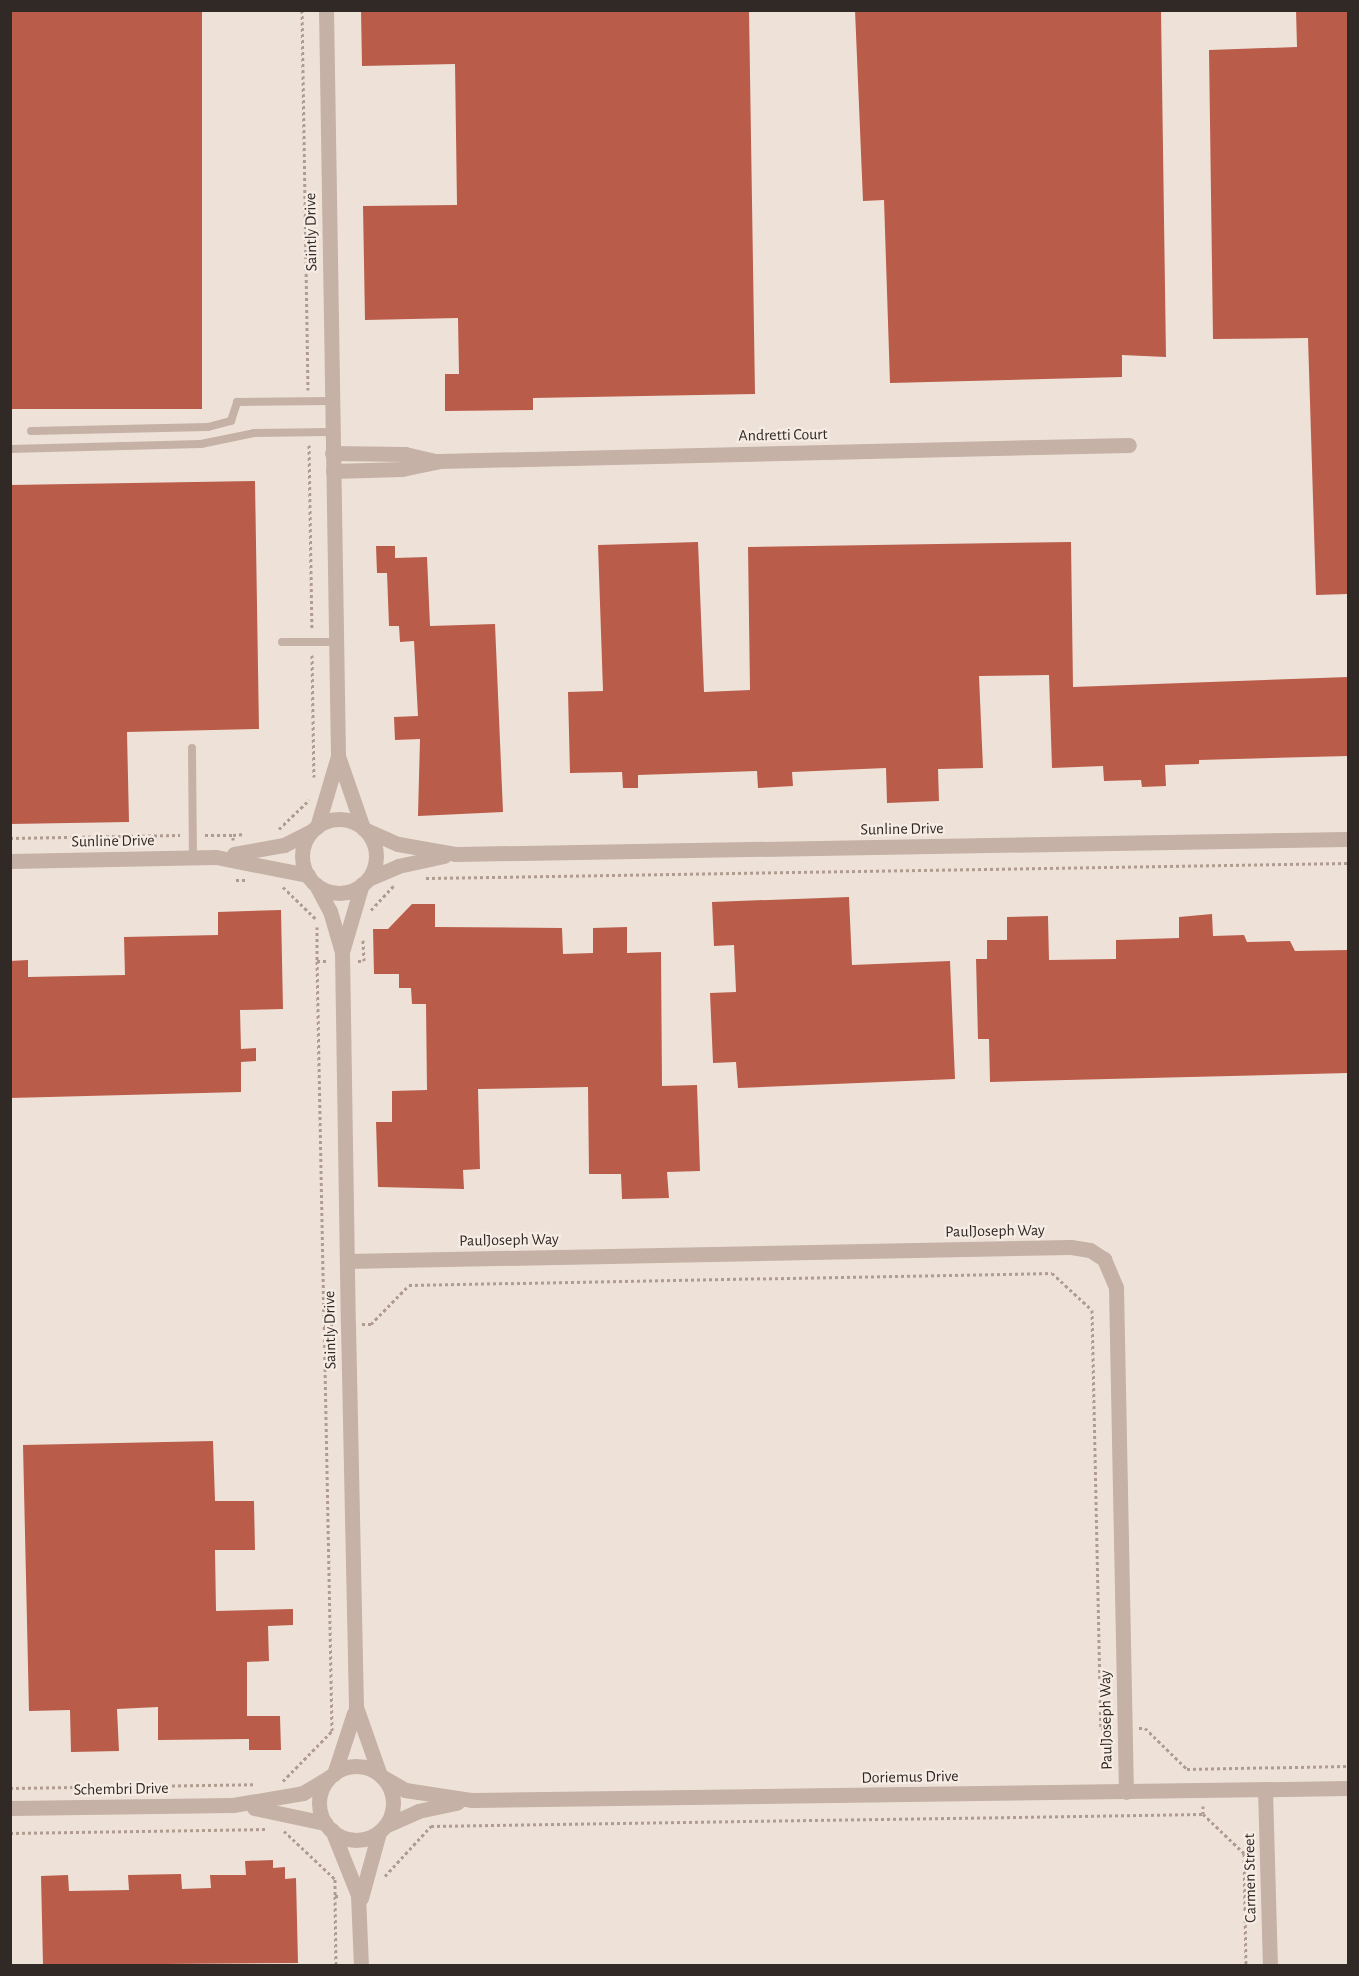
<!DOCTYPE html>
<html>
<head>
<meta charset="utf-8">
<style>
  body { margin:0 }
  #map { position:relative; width:1359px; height:1976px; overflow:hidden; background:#eee2d8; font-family:"Alegreya Sans",sans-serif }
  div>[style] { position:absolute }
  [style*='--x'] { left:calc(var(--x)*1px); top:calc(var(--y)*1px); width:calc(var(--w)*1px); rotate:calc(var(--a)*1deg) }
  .building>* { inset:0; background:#ba5c4a; transform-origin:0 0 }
  .path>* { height:3px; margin-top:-1.5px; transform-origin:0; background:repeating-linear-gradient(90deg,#b09b90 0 3px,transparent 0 6px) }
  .lane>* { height:8px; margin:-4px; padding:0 4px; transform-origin:4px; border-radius:4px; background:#c5b1a6 }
  .street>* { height:15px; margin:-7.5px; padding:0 7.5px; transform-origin:7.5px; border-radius:7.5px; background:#c5b1a6 }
  .street>.ring { margin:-7.5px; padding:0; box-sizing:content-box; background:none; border:15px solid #c5b1a6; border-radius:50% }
  span { translate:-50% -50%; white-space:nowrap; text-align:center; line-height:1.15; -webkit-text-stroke:4.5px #f6ece4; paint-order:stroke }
  .street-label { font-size:16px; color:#312926 }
  .frame { position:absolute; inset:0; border:12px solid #312926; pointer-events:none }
</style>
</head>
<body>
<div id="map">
  <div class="building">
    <div style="left:10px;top:10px;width:192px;height:399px"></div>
    <div style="clip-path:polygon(361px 10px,749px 10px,755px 394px,533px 398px,533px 410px,445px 411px,445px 374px,459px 374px,458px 318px,365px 320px,363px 206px,457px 205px,455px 64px,362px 66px)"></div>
    <div style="clip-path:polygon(855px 10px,1161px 10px,1166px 357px,1122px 355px,1122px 377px,890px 383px,884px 200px,863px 201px)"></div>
    <div style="clip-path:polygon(1296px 10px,1348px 10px,1348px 594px,1316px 595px,1308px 338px,1213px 339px,1209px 50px,1297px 47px)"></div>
    <div style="clip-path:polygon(255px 481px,259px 729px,127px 732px,129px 822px,10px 824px,10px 485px)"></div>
    <div style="clip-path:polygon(698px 542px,704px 692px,750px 690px,748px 547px,1071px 542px,1073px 687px,1348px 677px,1348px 756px,1199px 760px,1199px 764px,1165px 765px,1166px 786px,1142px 787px,1141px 780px,1104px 781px,1103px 766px,1052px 768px,1049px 675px,979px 676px,983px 768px,938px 769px,939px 801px,887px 803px,886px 768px,792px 772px,793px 786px,758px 788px,757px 771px,638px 775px,638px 788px,623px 788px,622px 772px,570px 773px,568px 692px,603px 691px,598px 545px)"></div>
    <div style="clip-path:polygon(376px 546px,395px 546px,395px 558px,427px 557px,430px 626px,495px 624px,503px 812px,418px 816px,420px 739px,395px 740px,394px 717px,418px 716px,414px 641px,400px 642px,399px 626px,389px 626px,387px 573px,377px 573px)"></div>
    <div style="clip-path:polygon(849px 897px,852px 965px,950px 961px,955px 1079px,738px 1088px,736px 1062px,713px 1063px,710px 993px,736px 992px,734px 945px,714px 946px,712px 902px)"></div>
    <div style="clip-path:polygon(412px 904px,435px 904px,435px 927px,562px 928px,563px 954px,593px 953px,593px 928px,627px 927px,627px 953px,661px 952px,662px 1086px,697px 1085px,700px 1171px,667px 1172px,669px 1198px,622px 1199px,621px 1174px,589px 1174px,588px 1087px,478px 1089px,480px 1169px,463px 1170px,464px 1189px,378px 1187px,376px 1122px,392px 1122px,392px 1091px,427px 1090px,426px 1004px,412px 1004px,411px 988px,399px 988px,399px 974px,374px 974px,373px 929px,388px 929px)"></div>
    <div style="clip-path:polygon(281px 910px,283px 1009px,240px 1010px,241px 1049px,256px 1048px,256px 1061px,241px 1062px,241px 1092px,10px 1098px,10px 961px,28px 960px,28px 977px,125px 975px,124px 937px,218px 935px,218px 912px)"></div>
    <div style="clip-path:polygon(1212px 914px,1213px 936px,1244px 935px,1247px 942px,1290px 941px,1295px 951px,1348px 950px,1348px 1073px,990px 1082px,989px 1039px,978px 1039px,976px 959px,987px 959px,987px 940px,1007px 940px,1007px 917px,1048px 916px,1049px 960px,1116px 959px,1116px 940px,1179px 938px,1179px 917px)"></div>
    <div style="clip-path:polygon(213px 1441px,215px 1501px,254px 1501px,255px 1550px,215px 1550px,216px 1611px,293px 1609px,293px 1625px,268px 1626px,269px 1661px,247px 1662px,247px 1716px,280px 1716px,281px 1750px,249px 1750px,249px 1739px,158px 1740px,158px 1707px,117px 1709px,119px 1751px,71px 1752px,70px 1710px,29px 1711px,23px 1445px)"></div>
    <div style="clip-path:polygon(273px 1860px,273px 1868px,285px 1867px,285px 1879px,296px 1878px,298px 1963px,43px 1965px,41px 1876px,68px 1875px,69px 1891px,129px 1890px,128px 1875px,181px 1874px,182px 1889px,211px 1888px,210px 1875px,246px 1875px,245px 1861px)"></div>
  </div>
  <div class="path">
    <div style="--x:302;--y:10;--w:380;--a:89.1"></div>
    <div style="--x:309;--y:445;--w:185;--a:89.1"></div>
    <div style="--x:312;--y:655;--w:122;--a:89.1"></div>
    <div style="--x:279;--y:829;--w:42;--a:-44"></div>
    <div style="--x:205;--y:835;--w:28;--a:0"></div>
    <div style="--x:10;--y:838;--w:170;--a:-1"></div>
    <div style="--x:233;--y:840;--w:5;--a:-90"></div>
    <div style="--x:233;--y:835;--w:12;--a:-5"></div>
    <div style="--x:426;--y:878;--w:922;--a:-0.93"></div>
    <div style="--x:236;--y:880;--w:10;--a:0"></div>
    <div style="--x:283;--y:887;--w:45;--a:44.1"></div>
    <div style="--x:371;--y:910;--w:33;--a:-47"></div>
    <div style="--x:317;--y:927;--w:34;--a:90"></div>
    <div style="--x:317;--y:961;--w:10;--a:0"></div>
    <div style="--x:317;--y:961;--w:364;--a:88.9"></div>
    <div style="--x:358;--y:961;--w:6;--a:0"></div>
    <div style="--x:364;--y:961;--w:21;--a:-93"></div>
    <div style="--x:362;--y:1324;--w:9;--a:0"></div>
    <div style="--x:371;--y:1324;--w:54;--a:-45.7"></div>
    <div style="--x:409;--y:1285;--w:643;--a:-1.07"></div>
    <div style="--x:1052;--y:1273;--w:54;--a:42.8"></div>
    <div style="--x:1092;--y:1310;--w:418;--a:88.8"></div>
    <div style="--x:1101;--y:1728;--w:8;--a:0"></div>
    <div style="--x:1139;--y:1728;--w:6;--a:0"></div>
    <div style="--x:1145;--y:1728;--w:59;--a:44.3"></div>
    <div style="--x:1187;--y:1769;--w:161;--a:-1.1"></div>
    <div style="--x:283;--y:1781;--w:70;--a:-45.6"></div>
    <div style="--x:332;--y:1731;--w:406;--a:-91.1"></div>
    <div style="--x:324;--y:1325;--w:10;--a:0"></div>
    <div style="--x:10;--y:1788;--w:245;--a:-0.9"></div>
    <div style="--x:1203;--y:1814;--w:57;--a:43.6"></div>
    <div style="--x:1244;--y:1853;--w:113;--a:89"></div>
    <div style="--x:284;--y:1831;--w:70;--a:43.3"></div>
    <div style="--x:335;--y:1879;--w:17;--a:90"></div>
    <div style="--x:335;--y:1896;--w:6;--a:0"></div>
    <div style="--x:10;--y:1833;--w:255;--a:-0.9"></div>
    <div style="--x:385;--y:1876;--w:68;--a:-47.4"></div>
    <div style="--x:431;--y:1826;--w:772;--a:-0.89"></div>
    <div style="--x:1203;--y:1814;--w:8;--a:-90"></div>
    <div style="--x:335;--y:1896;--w:70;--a:89.2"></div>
  </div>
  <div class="lane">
    <div style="--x:31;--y:431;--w:177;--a:-1.3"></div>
    <div style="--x:208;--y:427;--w:24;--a:-15"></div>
    <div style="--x:231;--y:421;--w:20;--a:-72"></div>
    <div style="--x:237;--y:402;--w:95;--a:-0.6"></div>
    <div style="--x:10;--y:449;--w:191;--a:-1.5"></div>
    <div style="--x:201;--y:444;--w:54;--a:-11.7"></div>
    <div style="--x:254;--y:433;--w:78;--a:-0.7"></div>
    <div style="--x:282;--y:642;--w:54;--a:0"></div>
    <div style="--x:192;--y:748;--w:110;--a:89.5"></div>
  </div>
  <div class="street">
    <div style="--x:332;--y:453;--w:73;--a:0.8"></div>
    <div style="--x:405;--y:454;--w:32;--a:13"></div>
    <div style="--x:333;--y:471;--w:69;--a:-1.7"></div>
    <div style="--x:402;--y:469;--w:38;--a:-12"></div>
    <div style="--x:439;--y:461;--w:690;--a:-1.33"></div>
    <div style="--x:338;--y:756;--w:76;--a:70.9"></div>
    <div class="ring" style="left:302px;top:819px;width:59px;height:59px"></div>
    <div style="--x:317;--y:827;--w:74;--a:-73.5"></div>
    <div style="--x:338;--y:756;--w:746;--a:-90.92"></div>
    <div style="--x:364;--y:829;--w:37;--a:24"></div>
    <div style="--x:398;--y:844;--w:59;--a:9.8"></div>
    <div style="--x:456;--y:854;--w:892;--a:-0.96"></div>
    <div style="--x:234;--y:854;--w:51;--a:-10.2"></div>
    <div style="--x:284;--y:845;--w:30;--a:-27"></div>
    <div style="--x:10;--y:861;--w:206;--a:-1.1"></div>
    <div style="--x:216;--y:857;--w:94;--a:11.1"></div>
    <div style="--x:368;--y:879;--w:33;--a:-23"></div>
    <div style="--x:398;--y:866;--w:47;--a:-12.3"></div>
    <div style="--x:362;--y:884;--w:71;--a:106.4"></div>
    <div style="--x:342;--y:952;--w:373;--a:89.1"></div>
    <div style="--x:348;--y:1325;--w:382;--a:88.8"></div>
    <div style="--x:356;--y:1707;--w:72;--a:70.6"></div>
    <div style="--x:316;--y:885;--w:30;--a:62"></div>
    <div style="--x:330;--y:911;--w:43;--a:73.7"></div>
    <div style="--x:347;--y:1261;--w:724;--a:-1.11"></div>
    <div style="--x:1071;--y:1247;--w:19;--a:9"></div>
    <div style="--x:1090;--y:1250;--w:17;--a:33"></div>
    <div style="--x:1104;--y:1259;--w:30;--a:67"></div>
    <div style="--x:1116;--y:1287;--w:505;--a:88.87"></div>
    <div class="ring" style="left:319px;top:1766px;width:59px;height:59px"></div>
    <div style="--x:334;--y:1774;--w:64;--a:-71.8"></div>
    <div style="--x:381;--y:1776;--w:28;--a:30"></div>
    <div style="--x:405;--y:1790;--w:68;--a:8.5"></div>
    <div style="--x:472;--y:1800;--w:876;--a:-0.78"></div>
    <div style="--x:1265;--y:1789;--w:177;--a:88.4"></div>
    <div style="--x:10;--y:1808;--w:223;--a:-0.8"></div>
    <div style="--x:233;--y:1805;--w:71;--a:-9.7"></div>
    <div style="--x:303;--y:1793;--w:31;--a:-31"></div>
    <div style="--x:254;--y:1808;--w:73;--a:11.9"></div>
    <div style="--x:385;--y:1826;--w:36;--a:-24"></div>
    <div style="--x:418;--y:1811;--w:40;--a:-12"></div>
    <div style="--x:332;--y:1830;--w:70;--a:68.2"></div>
    <div style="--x:358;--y:1895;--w:71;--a:87.6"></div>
    <div style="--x:361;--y:1898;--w:68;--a:-74.7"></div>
  </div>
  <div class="street-label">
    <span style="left:311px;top:232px;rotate:-91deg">Saintly Drive</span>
    <span style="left:783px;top:435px;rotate:-1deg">Andretti Court</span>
    <span style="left:902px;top:829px;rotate:-1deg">Sunline Drive</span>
    <span style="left:113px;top:841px;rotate:-1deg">Sunline Drive</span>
    <span style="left:995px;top:1231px;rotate:-1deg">PaulJoseph Way</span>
    <span style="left:509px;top:1240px;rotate:-1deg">PaulJoseph Way</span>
    <span style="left:330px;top:1330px;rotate:-91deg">Saintly Drive</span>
    <span style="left:1106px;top:1720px;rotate:-91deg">PaulJoseph Way</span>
    <span style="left:910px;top:1777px;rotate:-1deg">Doriemus Drive</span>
    <span style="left:121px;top:1789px;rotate:-1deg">Schembri Drive</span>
    <span style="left:1250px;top:1878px;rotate:-91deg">Carmen Street</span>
  </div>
  <div class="frame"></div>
</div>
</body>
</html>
